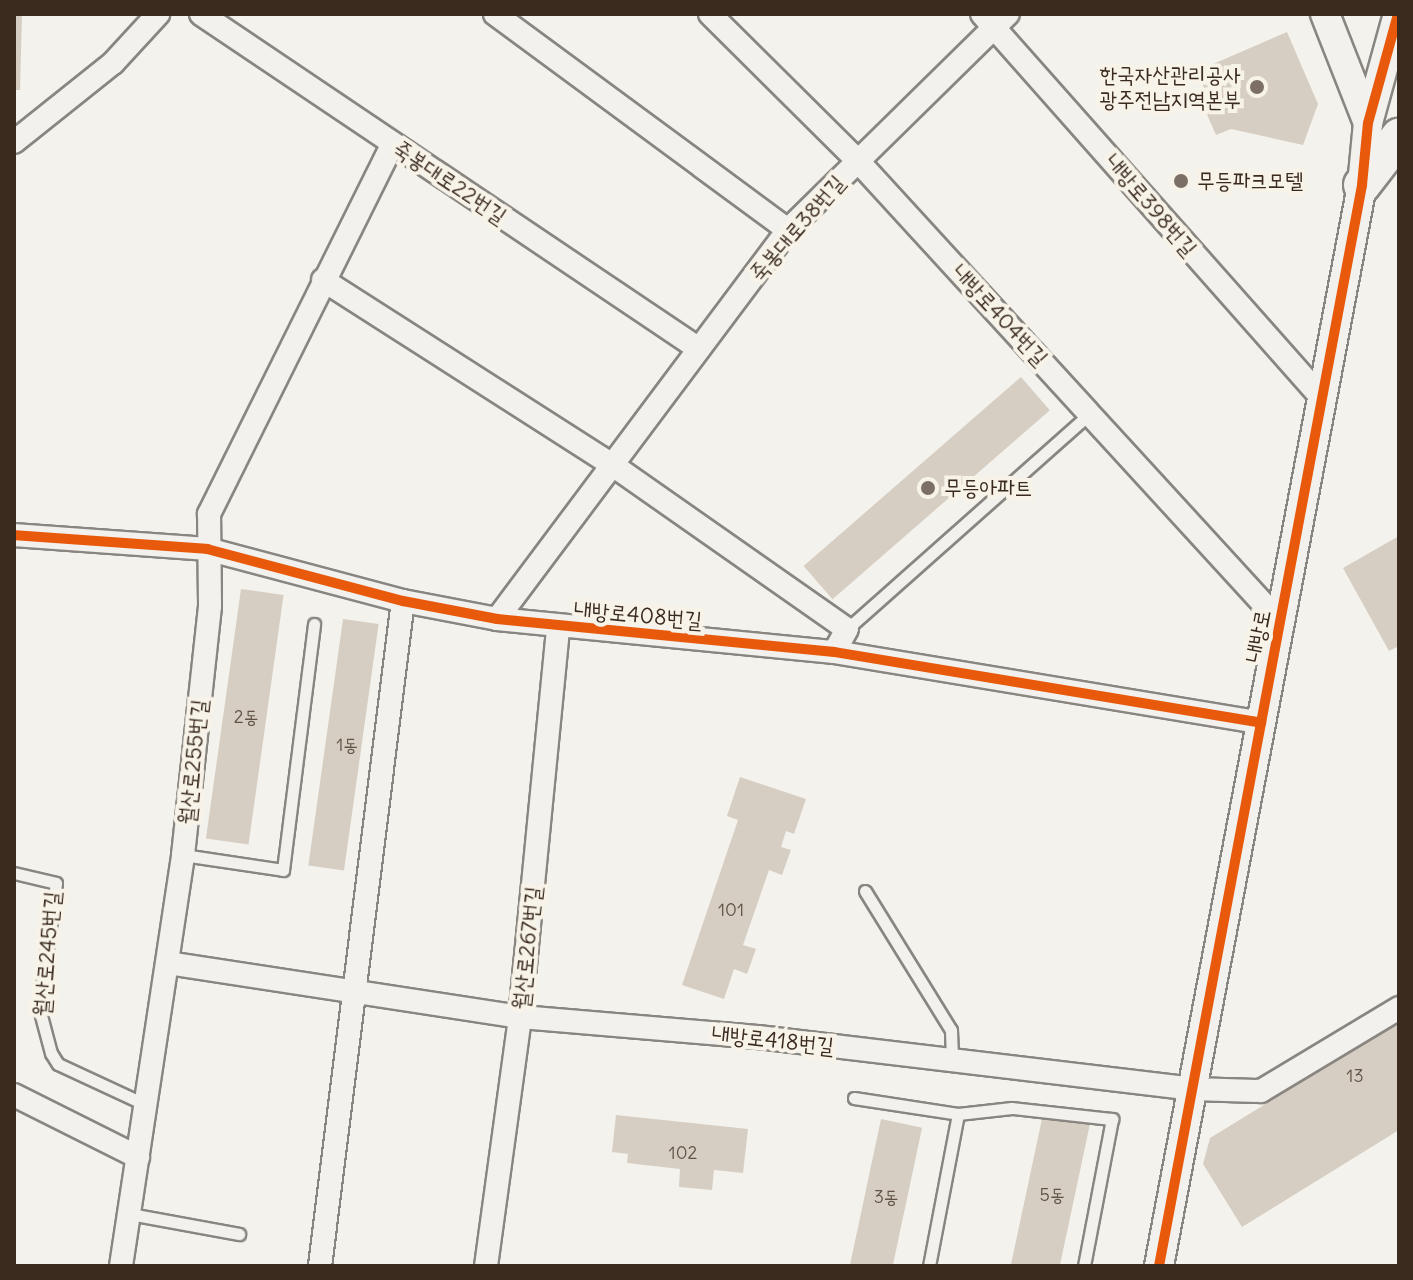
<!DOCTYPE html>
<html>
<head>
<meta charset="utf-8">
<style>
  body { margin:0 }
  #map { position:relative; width:1413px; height:1280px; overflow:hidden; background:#f4f2ec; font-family:Delius,"Poor Story",sans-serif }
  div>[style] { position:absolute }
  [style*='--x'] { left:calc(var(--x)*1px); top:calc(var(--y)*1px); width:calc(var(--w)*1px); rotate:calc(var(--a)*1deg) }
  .building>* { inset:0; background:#d6cec3; transform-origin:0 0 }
  .roads { filter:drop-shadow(2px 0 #898580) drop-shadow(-2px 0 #898580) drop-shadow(0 2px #898580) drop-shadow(0 -2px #898580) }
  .service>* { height:11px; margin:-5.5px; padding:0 5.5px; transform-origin:5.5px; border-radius:5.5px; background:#f2f1ed }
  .minor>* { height:22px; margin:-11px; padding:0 11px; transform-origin:11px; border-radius:11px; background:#f2f1ed }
  .tertiary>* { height:28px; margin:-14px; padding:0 14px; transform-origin:14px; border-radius:14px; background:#f2f1ed }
  .primary>* { height:36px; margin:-18px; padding:0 18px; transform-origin:18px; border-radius:18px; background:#f2f1ed }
  .cycleway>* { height:10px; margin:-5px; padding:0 5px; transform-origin:5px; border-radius:5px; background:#e8590c }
  .dots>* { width:22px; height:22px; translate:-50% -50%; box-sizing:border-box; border:4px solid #f7f3e8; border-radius:50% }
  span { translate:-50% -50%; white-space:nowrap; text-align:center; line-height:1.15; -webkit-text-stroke:8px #f7f3e8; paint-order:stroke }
  .number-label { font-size:18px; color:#625347 }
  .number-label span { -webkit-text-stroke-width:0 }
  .poi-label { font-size:22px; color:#3b2a1e }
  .right { translate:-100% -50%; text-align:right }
  .left { translate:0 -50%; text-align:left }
  .street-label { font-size:22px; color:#3b2a1e }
  .frame { position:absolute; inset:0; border:16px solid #3b2a1e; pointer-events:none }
</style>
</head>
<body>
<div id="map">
  <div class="building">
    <div style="clip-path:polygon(14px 14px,22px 14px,20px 90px,14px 90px)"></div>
    <div style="clip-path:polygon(1287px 32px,1318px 104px,1303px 145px,1231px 129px,1216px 135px,1205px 110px,1212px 107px,1197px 71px)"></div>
    <div style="left:1021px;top:377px;width:44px;height:288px;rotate:49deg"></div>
    <div style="clip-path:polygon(1399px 536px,1399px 646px,1389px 651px,1343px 568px)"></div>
    <div style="left:241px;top:589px;width:43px;height:252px;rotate:8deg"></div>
    <div style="left:343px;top:619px;width:36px;height:249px;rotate:8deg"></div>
    <div style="clip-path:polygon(740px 777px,806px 799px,794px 834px,786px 831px,781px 847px,791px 850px,782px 875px,769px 870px,743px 945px,756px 949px,747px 974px,734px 969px,724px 999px,682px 985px,738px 820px,727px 816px)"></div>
    <div style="clip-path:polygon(1399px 1022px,1399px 1130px,1242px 1227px,1203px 1164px,1210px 1138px)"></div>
    <div style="left:1043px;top:1114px;width:48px;height:155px;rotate:12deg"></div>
    <div style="clip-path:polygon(616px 1115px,748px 1129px,743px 1173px,714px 1170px,712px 1190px,679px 1187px,680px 1169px,627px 1163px,628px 1154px,612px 1152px)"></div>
    <div style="left:881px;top:1119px;width:42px;height:150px;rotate:12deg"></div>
  </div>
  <div class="roads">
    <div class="service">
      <div style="--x:847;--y:629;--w:325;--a:-41.6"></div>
      <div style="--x:183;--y:855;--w:101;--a:8.5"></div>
      <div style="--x:283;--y:870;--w:248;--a:-82.8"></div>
      <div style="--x:14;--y:873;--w:43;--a:13.4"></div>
      <div style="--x:56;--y:883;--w:126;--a:97.7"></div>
      <div style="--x:39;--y:1008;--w:47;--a:75.1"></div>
      <div style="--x:51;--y:1053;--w:13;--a:58"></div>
      <div style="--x:58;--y:1064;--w:95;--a:24.9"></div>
      <div style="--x:865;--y:891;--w:163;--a:58.3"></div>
      <div style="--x:951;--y:1030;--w:31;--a:88"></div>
      <div style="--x:854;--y:1098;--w:105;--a:8.7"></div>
      <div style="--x:958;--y:1114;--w:155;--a:100.8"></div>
      <div style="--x:958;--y:1114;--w:54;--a:-6.3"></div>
      <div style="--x:1012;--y:1108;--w:101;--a:6.3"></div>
      <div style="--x:1112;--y:1119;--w:150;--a:100.8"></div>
      <div style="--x:130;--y:1214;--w:111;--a:10.4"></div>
    </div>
    <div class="minor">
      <div style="--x:201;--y:14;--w:600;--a:33.93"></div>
      <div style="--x:495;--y:14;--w:364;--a:36.4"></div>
      <div style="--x:710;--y:14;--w:207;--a:44.8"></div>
      <div style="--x:857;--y:160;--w:628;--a:47.52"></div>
      <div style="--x:982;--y:14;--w:511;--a:48.49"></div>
      <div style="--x:14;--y:142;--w:127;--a:-38.6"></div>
      <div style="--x:113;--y:63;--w:67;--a:-47.4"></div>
      <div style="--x:323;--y:280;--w:345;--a:32.6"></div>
      <div style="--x:614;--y:466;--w:284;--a:35"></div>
      <div style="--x:847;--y:629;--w:26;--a:119"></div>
      <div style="--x:14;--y:535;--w:194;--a:4.1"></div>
      <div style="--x:207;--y:549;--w:203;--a:14.9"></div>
      <div style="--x:403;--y:601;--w:96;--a:10.8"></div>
      <div style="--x:497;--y:619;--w:339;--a:5.6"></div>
      <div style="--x:834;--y:652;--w:433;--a:9.4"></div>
      <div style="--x:497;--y:619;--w:486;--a:-53.2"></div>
      <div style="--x:788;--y:230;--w:308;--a:-44.5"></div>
      <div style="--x:168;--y:963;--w:356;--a:8.7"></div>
      <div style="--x:520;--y:1017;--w:239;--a:4.8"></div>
      <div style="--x:758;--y:1037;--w:437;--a:6.8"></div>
      <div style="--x:1192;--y:1089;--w:69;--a:1.7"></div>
      <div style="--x:1261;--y:1091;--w:161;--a:-31"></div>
      <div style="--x:14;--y:1095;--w:139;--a:26.6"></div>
      <div style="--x:121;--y:1266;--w:416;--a:-81.4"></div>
      <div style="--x:183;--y:855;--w:251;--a:-83.8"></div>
      <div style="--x:210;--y:605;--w:91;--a:-90.6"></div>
      <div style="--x:209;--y:514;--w:413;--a:-63.6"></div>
      <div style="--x:320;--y:1266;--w:670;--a:-82.89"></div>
      <div style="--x:486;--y:1266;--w:251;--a:-82.2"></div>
      <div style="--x:520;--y:1017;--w:391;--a:-84.4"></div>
    </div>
    <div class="tertiary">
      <div style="--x:1325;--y:14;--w:117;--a:68.5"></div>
      <div style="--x:1159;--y:1266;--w:1100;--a:-79.36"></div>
      <div style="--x:1362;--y:185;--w:62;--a:-84.5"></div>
      <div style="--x:1368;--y:123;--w:113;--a:-74.6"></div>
    </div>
    <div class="primary">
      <div style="--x:1362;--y:185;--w:61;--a:-52.4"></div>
    </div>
  </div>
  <div class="cycleway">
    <div style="--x:14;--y:535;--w:194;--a:4.1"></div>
    <div style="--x:207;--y:549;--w:203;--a:14.9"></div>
    <div style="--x:403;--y:601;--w:96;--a:10.8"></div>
    <div style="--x:497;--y:619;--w:339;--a:5.6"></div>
    <div style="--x:834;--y:652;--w:433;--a:9.4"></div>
    <div style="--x:1159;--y:1266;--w:1100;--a:-79.36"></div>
    <div style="--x:1362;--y:185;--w:62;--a:-84.5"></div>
    <div style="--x:1368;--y:123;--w:113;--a:-74.6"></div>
  </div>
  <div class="dots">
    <div style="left:1257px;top:87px;background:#7c7066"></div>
    <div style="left:1181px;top:181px;background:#7c7066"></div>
    <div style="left:928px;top:488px;background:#7c7066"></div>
  </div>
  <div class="number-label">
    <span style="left:246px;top:717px">2동</span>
    <span style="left:347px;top:745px">1동</span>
    <span style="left:731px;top:910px">101</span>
    <span style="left:1355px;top:1076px">13</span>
    <span style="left:683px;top:1153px">102</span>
    <span style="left:1052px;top:1195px">5동</span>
    <span style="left:886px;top:1197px">3동</span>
  </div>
  <div class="poi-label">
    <span class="right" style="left:1241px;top:87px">한국자산관리공사<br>광주전남지역본부</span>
    <span class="left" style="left:1197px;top:181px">무등파크모텔</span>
    <span class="left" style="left:944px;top:488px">무등아파트</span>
  </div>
  <div class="street-label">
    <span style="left:450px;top:182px;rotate:34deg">죽봉대로22번길</span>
    <span style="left:1151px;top:205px;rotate:49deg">내방로398번길</span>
    <span style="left:797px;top:228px;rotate:-49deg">죽봉대로38번길</span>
    <span style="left:1000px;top:315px;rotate:47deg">내방로404번길</span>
    <span style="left:638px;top:615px;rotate:5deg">내방로408번길</span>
    <span style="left:1258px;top:636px;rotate:-79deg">내방로</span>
    <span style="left:193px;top:762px;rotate:-84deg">월산로255번길</span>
    <span style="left:527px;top:948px;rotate:-84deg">월산로267번길</span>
    <span style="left:47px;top:954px;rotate:-85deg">월산로245번길</span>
    <span style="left:773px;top:1040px;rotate:6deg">내방로418번길</span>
  </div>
  <div class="frame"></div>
</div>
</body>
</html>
